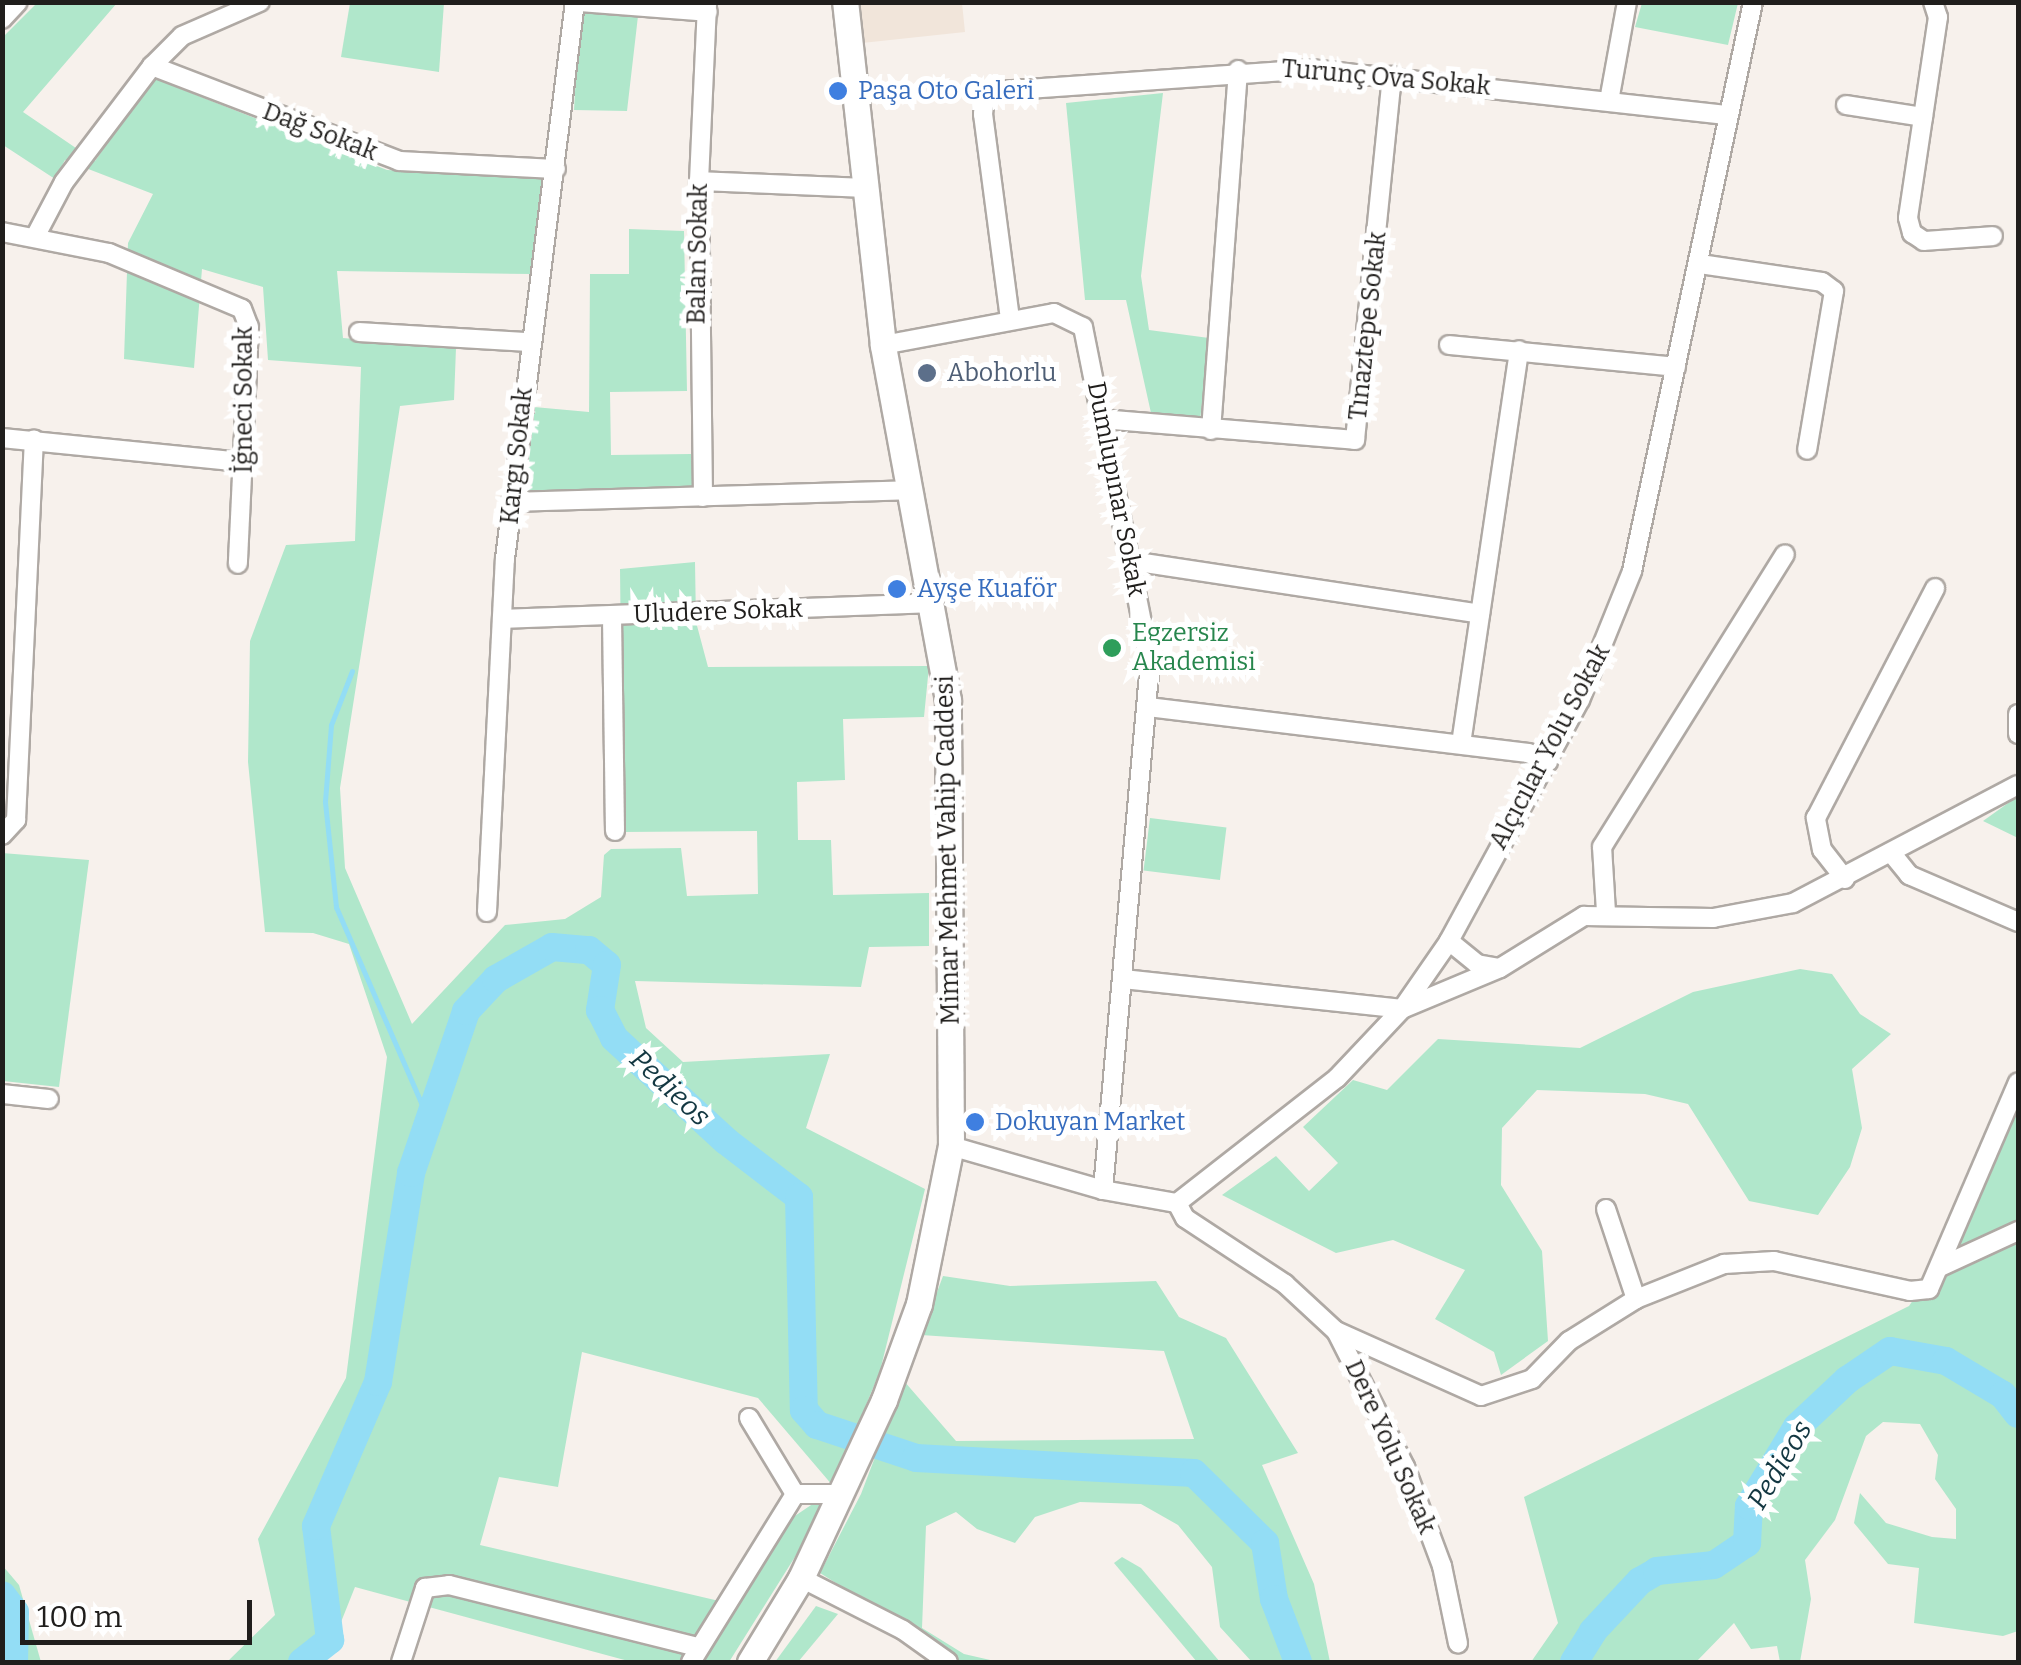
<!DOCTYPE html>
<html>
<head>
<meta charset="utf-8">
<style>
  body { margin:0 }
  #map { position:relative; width:2021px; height:1665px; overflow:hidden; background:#f7f1ec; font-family:Bitter,serif }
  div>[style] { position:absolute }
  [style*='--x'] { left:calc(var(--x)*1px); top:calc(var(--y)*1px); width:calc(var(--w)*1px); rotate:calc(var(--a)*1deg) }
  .built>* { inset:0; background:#f1e5da }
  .green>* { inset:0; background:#b0e7cb; transform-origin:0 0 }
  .stream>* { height:5px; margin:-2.5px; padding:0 2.5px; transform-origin:2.5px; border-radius:2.5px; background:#93ddf5 }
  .river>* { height:28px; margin:-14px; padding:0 14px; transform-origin:14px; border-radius:14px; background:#93ddf5 }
  .roads { filter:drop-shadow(2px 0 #afa9a4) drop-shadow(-2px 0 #afa9a4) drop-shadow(0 2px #afa9a4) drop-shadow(0 -2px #afa9a4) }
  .street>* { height:18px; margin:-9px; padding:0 9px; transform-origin:9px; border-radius:9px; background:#fff }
  .secondary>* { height:25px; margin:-12.5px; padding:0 12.5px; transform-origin:12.5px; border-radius:12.5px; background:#fff }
  .dots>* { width:28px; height:28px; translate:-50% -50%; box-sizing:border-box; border:5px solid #fff; border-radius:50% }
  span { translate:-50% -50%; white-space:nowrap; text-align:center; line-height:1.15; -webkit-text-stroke:10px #fff; paint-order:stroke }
  .street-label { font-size:25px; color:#201e1c }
  .shop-label { font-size:25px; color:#366cbe }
  .left { translate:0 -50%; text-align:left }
  .service-label { font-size:25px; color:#4e5e75 }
  .leisure-label { font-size:25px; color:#27864d }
  .water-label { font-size:28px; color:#133741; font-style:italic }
  .frame { position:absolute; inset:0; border:5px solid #201e1c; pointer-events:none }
  .scale { position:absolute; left:20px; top:1600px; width:232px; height:45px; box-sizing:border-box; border:5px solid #201e1c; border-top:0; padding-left:12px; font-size:30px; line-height:35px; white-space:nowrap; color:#201e1c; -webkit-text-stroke:8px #fff; paint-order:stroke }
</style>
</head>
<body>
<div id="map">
  <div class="built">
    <div style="clip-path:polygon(857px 3px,962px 3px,965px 32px,862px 43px)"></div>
  </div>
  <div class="green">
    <div style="clip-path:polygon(37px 3px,117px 3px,23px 112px,95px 161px,153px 78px,387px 170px,544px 178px,532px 274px,337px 271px,343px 338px,456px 348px,454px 400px,400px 406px,340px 788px,345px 868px,412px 1024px,505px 925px,565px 919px,601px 897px,604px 855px,611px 849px,681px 848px,687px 896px,758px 894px,757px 831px,623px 832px,620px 569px,695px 562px,696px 622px,708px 667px,929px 666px,924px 717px,843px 719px,845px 780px,797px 782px,798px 840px,831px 840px,833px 895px,929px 893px,929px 946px,869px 947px,861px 987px,635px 981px,646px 1028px,683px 1062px,830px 1054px,806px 1128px,925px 1189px,880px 1371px,833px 1486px,758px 1398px,582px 1352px,558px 1487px,499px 1477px,480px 1545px,732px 1604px,783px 1524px,820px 1499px,825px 1509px,729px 1662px,632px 1662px,355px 1587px,325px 1662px,227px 1662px,275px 1615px,258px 1539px,346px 1378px,387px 1057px,349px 944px,313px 933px,265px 932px,248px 762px,250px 641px,286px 545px,355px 541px,361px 367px,268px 360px,263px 287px,202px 269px,194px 368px,124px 359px,128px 243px,153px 194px,65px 160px,55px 179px,3px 145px,2px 38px)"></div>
    <div style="clip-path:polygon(350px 3px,444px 3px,439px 72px,341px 57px)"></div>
    <div style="clip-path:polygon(580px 3px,622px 3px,621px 15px,638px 16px,627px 111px,574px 110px)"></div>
    <div style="clip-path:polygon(1642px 3px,1642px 2px,1738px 3px,1728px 45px,1635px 27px)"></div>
    <div style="clip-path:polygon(1163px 93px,1141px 276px,1149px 330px,1209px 338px,1200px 421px,1151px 413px,1126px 300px,1085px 300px,1066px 103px)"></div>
    <div style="clip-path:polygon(629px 229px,684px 231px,687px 391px,610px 392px,611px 455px,691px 454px,694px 489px,522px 491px,534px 407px,589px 412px,590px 274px,629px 274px)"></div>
    <div style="clip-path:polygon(2018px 796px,2018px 838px,1983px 821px)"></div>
    <div style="left:1150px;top:818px;width:77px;height:53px;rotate:7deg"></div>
    <div style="clip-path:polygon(2px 853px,89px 860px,59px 1087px,3px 1081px)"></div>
    <div style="clip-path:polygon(1800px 969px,1832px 974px,1860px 1014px,1891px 1034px,1852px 1069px,1862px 1128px,1850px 1167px,1818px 1215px,1749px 1201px,1688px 1104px,1645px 1094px,1537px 1090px,1502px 1128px,1501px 1185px,1542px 1251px,1548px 1341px,1501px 1375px,1494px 1352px,1435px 1319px,1465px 1270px,1393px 1240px,1336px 1253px,1222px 1195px,1276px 1156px,1309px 1191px,1338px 1163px,1303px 1127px,1353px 1080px,1387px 1090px,1438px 1039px,1580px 1048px,1693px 992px)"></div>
    <div style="clip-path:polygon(2018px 1110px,2018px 1631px,2003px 1636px,1914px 1623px,1919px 1568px,1888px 1564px,1854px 1523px,1860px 1493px,1886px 1523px,1932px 1537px,1956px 1539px,1956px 1509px,1935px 1479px,1938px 1455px,1920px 1424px,1883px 1422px,1866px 1436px,1835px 1520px,1805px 1560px,1811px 1599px,1800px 1662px,1780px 1662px,1777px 1646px,1751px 1649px,1734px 1623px,1696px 1662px,1531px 1662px,1558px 1623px,1524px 1497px,1909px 1306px,1975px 1210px)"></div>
    <div style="clip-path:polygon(943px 1276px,1010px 1286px,1156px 1281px,1179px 1317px,1226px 1338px,1298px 1453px,1262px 1465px,1314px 1584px,1330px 1662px,1252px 1662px,1220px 1627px,1212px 1567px,1178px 1525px,1141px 1504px,1080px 1502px,1035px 1517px,1015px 1543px,977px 1529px,956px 1512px,926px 1526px,922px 1628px,964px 1654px,999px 1662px,961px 1662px,820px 1573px,861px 1494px,904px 1381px,956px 1441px,1194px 1439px,1164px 1351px,921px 1335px)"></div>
    <div style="clip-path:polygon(1122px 1557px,1141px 1568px,1220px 1662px,1197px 1662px,1114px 1563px)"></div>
    <div style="clip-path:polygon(2px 1565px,19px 1585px,41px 1662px,3px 1662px)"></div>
    <div style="clip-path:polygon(816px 1606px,838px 1614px,798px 1662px,775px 1662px)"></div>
  </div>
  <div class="stream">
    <div style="--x:352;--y:671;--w:58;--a:111.3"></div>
    <div style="--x:331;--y:725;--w:77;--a:94.5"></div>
    <div style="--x:325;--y:802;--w:106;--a:84"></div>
    <div style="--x:336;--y:907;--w:233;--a:66.5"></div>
  </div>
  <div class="river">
    <div style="--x:2;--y:1595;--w:21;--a:53"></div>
    <div style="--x:15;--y:1612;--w:50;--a:91.1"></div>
    <div style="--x:302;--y:1662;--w:36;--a:-38"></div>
    <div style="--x:330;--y:1640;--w:115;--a:-97"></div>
    <div style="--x:316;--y:1526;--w:157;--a:-66.7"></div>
    <div style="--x:378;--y:1382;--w:212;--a:-81"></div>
    <div style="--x:411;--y:1173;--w:171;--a:-71.2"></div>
    <div style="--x:466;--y:1011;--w:44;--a:-46.8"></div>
    <div style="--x:496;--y:979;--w:64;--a:-29.7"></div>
    <div style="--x:552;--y:947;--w:37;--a:5"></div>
    <div style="--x:589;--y:950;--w:23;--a:40"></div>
    <div style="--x:607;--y:965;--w:46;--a:98.8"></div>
    <div style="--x:600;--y:1010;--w:31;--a:63"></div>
    <div style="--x:614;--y:1038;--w:152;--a:42.6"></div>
    <div style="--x:726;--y:1141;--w:92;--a:37.5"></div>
    <div style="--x:799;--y:1197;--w:213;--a:88.7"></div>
    <div style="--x:804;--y:1410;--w:20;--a:49"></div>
    <div style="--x:817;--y:1425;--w:104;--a:18.4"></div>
    <div style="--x:916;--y:1458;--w:278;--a:3.1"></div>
    <div style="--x:1194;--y:1473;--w:100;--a:44.6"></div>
    <div style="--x:1265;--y:1543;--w:57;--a:80.9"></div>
    <div style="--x:1274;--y:1599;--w:67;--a:69.1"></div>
    <div style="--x:1574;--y:1662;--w:36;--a:-58"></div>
    <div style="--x:1593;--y:1631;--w:69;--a:-46.8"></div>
    <div style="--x:1640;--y:1581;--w:20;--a:-30"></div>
    <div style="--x:1657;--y:1571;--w:57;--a:-6"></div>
    <div style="--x:1714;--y:1565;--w:40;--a:-34"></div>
    <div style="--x:1747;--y:1543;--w:37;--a:-87"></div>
    <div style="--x:1749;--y:1506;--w:92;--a:-58.7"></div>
    <div style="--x:1797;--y:1427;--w:69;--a:-43.2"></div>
    <div style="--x:1847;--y:1380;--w:52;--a:-34"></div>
    <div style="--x:1890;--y:1351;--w:57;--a:10.1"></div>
    <div style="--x:1946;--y:1361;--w:66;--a:30.8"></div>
    <div style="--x:2003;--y:1395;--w:24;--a:52"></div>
  </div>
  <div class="roads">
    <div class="street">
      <div style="--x:579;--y:2;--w:129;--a:4.4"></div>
      <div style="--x:1933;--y:2;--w:16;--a:72"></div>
      <div style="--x:1938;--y:17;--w:203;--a:98.5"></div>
      <div style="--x:1908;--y:218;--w:16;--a:75"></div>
      <div style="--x:1912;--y:233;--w:14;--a:34"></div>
      <div style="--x:1924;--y:241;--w:69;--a:-4.1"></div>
      <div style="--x:2;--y:19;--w:23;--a:-47"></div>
      <div style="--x:152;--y:66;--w:265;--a:21"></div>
      <div style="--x:399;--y:161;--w:157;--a:2.9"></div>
      <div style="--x:1609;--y:101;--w:101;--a:-79.7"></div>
      <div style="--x:1846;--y:105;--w:78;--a:8.9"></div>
      <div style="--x:699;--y:181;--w:164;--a:2.4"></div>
      <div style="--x:2;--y:232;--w:109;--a:11.1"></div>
      <div style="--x:109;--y:253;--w:144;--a:22.8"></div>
      <div style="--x:242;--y:309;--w:19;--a:69"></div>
      <div style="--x:249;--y:327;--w:237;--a:92.7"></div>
      <div style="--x:35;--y:237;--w:62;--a:-62.2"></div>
      <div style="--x:64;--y:182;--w:146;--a:-52.8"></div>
      <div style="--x:152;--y:66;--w:42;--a:-45"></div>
      <div style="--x:182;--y:36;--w:85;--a:-23.6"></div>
      <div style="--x:1700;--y:264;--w:123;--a:8.4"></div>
      <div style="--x:1822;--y:282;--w:15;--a:37"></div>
      <div style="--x:1834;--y:291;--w:161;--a:99.6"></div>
      <div style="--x:1010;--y:319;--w:207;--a:-97.5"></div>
      <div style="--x:983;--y:114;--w:16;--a:-83"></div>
      <div style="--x:985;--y:98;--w:16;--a:-27"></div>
      <div style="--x:999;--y:91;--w:312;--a:-4"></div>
      <div style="--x:1310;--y:69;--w:421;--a:6.3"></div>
      <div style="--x:359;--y:332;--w:170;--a:3.4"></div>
      <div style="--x:883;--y:345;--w:174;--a:-10.6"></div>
      <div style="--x:1054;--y:313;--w:32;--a:26"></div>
      <div style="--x:1083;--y:327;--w:343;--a:78.7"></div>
      <div style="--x:1150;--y:663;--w:529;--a:95.1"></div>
      <div style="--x:1449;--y:345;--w:228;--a:5.5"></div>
      <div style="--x:1101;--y:419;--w:255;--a:4.7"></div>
      <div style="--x:1355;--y:440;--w:366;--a:-84.2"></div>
      <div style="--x:1211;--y:430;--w:361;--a:-85.7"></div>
      <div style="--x:2;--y:438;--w:242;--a:5.7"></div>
      <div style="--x:703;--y:497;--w:316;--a:-90.7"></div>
      <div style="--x:699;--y:181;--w:179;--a:-87.4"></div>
      <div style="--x:511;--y:502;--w:397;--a:-1.7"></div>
      <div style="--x:1131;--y:561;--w:353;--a:8.6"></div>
      <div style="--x:612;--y:617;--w:214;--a:89.2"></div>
      <div style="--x:502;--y:619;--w:431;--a:-2.1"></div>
      <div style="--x:1148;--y:707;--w:383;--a:6.9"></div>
      <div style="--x:1528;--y:753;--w:22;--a:24"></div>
      <div style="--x:2018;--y:714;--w:20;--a:90"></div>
      <div style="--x:1461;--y:744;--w:398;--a:-81.6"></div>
      <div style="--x:2;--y:835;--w:21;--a:-47"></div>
      <div style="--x:16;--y:820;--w:381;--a:-87.3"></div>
      <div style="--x:1893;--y:855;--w:26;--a:51"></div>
      <div style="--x:1909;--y:875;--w:119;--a:23.3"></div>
      <div style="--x:1845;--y:879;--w:37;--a:-128"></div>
      <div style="--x:1822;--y:850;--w:33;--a:-101"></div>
      <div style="--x:1816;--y:818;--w:259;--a:-62.6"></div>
      <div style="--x:487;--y:912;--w:353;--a:-87.1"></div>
      <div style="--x:505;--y:559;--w:561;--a:-82.84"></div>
      <div style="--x:1606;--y:912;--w:65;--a:-93.5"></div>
      <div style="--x:1602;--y:847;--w:345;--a:-58"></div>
      <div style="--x:1449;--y:941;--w:36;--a:39"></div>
      <div style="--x:1477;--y:964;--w:23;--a:10"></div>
      <div style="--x:1123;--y:979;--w:281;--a:6.1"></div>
      <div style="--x:1402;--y:1009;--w:106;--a:-22.7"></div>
      <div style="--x:1500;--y:968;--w:99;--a:-31.8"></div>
      <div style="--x:1584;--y:916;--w:129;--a:0.9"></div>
      <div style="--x:1713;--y:918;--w:81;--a:-10.6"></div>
      <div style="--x:1793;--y:903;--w:254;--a:-27.7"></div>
      <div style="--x:2;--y:1094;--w:47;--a:6.1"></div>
      <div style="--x:951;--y:1146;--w:158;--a:16.1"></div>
      <div style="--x:1103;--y:1190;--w:75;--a:10"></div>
      <div style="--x:1177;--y:1203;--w:203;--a:-38"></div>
      <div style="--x:1337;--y:1078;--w:95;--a:-46.7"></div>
      <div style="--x:1402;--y:1009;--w:83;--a:-55.3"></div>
      <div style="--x:1449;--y:941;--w:274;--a:-61.5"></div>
      <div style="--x:1580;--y:700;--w:139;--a:-68"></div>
      <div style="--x:1632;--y:571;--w:582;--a:-77.99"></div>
      <div style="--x:1177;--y:1203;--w:17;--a:62"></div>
      <div style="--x:1185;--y:1218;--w:120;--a:33.4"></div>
      <div style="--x:1285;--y:1284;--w:69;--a:42.7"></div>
      <div style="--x:1336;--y:1331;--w:153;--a:63.1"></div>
      <div style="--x:1405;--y:1467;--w:106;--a:69.5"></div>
      <div style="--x:1442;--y:1566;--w:79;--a:78.3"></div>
      <div style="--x:1606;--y:1209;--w:95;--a:71.6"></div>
      <div style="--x:1942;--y:1266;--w:84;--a:-24.7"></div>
      <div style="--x:1336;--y:1331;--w:159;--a:24.1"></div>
      <div style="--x:1481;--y:1396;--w:54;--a:-18.4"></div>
      <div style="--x:1532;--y:1379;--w:53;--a:-45.8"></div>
      <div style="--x:1569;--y:1341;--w:79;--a:-32.1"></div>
      <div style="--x:1636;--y:1299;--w:95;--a:-21.7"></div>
      <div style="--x:1724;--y:1264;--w:50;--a:-3.4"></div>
      <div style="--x:1774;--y:1261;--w:139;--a:12.4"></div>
      <div style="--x:1910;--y:1291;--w:19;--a:-6"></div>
      <div style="--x:1929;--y:1289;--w:225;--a:-66.7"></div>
      <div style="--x:749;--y:1418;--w:89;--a:58.8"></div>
      <div style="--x:795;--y:1494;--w:47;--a:0"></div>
      <div style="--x:801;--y:1578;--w:114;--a:27"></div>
      <div style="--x:903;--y:1630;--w:55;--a:35.4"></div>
      <div style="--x:401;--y:1662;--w:78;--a:-72"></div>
      <div style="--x:425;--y:1588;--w:24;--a:-7"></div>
      <div style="--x:449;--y:1585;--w:257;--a:14"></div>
      <div style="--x:691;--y:1662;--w:198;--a:-58.2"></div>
    </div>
    <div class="secondary">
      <div style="--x:750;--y:1662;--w:98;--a:-58.7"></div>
      <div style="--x:801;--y:1578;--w:196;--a:-65"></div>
      <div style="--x:884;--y:1400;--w:102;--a:-70"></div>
      <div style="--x:919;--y:1304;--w:161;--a:-78.6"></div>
      <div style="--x:951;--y:1146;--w:446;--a:-90.4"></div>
      <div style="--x:948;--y:700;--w:361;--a:-100.4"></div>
      <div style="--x:883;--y:345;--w:345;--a:-96.3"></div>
    </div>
  </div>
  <div class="dots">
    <div style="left:838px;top:91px;background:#3f7fe0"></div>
    <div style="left:927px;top:373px;background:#5c6f8a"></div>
    <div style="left:897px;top:589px;background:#3f7fe0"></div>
    <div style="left:1112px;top:648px;background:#2e9e5b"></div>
    <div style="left:975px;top:1122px;background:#3f7fe0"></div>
  </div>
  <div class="street-label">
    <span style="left:1386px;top:78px;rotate:5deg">Turunç Ova Sokak</span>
    <span style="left:320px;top:132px;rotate:21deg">Dağ Sokak</span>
    <span style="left:698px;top:254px;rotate:-89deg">Balan Sokak</span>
    <span style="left:1368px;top:326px;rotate:-84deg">Tınaztepe Sokak</span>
    <span style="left:244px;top:400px;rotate:-90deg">İğneci Sokak</span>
    <span style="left:517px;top:456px;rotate:-84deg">Kargı Sokak</span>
    <span style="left:1116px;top:489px;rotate:79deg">Dumlupınar Sokak</span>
    <span style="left:718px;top:612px;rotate:-2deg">Uludere Sokak</span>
    <span style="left:1550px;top:747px;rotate:-62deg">Alçıcılar Yolu Sokak</span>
    <span style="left:948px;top:850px;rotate:-91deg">Mimar Mehmet Vahip Caddesi</span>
    <span style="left:1390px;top:1447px;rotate:66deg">Dere Yolu Sokak</span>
  </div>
  <div class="shop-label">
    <span class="left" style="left:858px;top:91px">Paşa Oto Galeri</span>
    <span class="left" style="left:917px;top:589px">Ayşe Kuaför</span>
    <span class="left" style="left:995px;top:1122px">Dokuyan Market</span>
  </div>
  <div class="service-label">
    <span class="left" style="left:947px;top:373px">Abohorlu</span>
  </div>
  <div class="leisure-label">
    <span class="left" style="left:1132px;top:648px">Egzersiz<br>Akademisi</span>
  </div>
  <div class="water-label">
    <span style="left:670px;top:1088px;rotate:43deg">Pedieos</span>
    <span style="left:1780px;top:1465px;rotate:-59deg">Pedieos</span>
  </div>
  <div class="frame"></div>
  <div class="scale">100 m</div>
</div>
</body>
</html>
